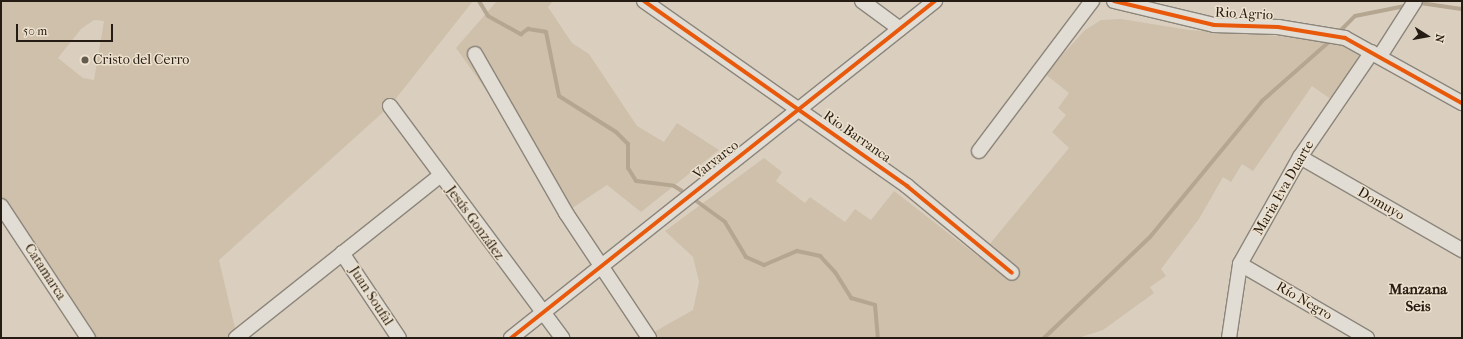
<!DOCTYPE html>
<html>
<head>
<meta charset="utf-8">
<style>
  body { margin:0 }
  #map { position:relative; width:1463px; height:339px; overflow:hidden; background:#dacfbf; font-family:"IM FELL French Canon",serif }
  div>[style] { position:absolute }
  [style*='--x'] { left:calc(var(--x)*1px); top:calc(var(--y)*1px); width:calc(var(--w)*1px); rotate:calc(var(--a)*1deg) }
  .green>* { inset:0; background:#cec0aa }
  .stream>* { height:4px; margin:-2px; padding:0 2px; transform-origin:2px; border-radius:2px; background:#b4a691 }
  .roads { filter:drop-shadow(1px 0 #8c857b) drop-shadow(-1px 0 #8c857b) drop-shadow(0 1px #8c857b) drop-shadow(0 -1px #8c857b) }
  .minor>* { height:14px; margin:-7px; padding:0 7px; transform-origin:7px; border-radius:7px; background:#e2ddd4 }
  .cycleway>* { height:4px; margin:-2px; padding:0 2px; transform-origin:2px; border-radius:2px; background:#e8590c }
  .dots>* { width:11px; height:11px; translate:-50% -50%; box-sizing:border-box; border:2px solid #eee2ce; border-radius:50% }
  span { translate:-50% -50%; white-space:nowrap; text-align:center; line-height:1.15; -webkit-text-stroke:3px #eee2ce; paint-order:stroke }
  .street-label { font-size:14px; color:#251c13 }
  .poi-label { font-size:14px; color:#251c13 }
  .left { translate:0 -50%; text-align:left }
  .neighbourhood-label { font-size:15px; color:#251c13; font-weight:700 }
  .frame { position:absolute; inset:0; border:2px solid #251c13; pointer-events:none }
  .north { position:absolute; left:1407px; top:16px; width:40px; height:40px; -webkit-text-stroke:3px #eee2ce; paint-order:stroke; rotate:101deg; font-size:11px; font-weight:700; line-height:16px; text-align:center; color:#251c13 }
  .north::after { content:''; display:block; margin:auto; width:14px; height:18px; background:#251c13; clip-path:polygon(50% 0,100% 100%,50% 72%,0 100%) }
  .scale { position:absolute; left:16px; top:24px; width:97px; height:18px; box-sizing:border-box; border:2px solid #251c13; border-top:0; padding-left:5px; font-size:12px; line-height:14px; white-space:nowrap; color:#251c13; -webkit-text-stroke:3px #eee2ce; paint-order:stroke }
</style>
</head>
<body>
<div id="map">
  <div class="green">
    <div style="clip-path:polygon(evenodd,1px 1px,473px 1px,390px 106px,219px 260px,236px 332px,229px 338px,94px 338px,1px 196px,1px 1px,94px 20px,104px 21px,94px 80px,83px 78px,58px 58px,81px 29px,94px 20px)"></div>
    <div style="clip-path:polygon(497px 1px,553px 1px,548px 7px,572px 43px,589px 54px,637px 126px,664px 142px,677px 123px,719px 150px,641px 212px,607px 185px,571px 209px,456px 48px)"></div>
    <div style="clip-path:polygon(1121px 19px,1189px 30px,1324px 39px,1367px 52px,1332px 100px,1312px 86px,1253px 171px,1242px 164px,1231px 182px,1223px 177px,1199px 219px,1161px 269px,1166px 276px,1150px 287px,1154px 293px,1103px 330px,1078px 338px,658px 338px,654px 332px,693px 310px,699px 282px,693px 257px,665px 231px,764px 158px,782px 172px,776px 181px,805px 203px,810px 197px,845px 222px,855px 209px,871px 220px,894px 191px,979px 257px,1069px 148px,1052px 132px,1066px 115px,1058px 108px,1069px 93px,1045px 74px,1085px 30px,1101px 20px)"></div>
  </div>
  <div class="stream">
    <div style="--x:479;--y:1;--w:17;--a:59"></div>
    <div style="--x:488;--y:16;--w:38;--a:29"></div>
    <div style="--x:521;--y:34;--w:9;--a:-36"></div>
    <div style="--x:528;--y:29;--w:18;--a:9"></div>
    <div style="--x:546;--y:32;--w:65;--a:78.5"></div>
    <div style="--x:559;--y:96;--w:67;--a:32.3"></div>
    <div style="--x:616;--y:132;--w:17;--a:45"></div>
    <div style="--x:628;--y:144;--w:24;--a:90"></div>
    <div style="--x:628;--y:168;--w:15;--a:58"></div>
    <div style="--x:636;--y:181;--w:38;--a:7"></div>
    <div style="--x:674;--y:186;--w:9;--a:32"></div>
    <div style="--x:1420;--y:3;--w:42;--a:8.1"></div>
    <div style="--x:1340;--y:31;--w:21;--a:-45"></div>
    <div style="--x:1355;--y:16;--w:51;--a:-11.3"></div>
    <div style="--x:695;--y:200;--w:37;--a:36"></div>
    <div style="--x:725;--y:222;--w:41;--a:59"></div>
    <div style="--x:746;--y:257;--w:20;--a:24"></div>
    <div style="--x:764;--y:265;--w:36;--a:-23"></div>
    <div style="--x:797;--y:251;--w:24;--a:12"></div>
    <div style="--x:820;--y:256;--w:22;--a:47"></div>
    <div style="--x:835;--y:272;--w:31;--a:58"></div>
    <div style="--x:851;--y:298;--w:25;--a:16"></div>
    <div style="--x:875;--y:305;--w:33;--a:85"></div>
    <div style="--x:1044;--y:338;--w:146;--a:-43.6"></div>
    <div style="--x:1150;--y:237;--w:176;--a:-50.5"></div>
    <div style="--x:1262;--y:101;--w:91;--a:-41.4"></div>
  </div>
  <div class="roads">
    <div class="minor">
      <div style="--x:644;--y:1;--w:322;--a:35.1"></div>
      <div style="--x:907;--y:186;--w:136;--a:39.6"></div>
      <div style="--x:862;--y:1;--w:47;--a:36.4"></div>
      <div style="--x:1114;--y:1;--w:103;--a:13.5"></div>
      <div style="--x:1214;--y:25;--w:64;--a:1.8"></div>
      <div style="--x:1278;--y:27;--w:68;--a:9.3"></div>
      <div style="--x:1345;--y:38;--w:134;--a:29.1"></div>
      <div style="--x:475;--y:54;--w:183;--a:60.2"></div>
      <div style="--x:566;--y:213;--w:150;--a:56.4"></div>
      <div style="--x:1380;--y:56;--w:65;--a:-57.5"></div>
      <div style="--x:390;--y:106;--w:289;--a:53.4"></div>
      <div style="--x:979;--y:151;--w:188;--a:-53"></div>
      <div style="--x:1300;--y:157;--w:187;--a:29.9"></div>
      <div style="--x:1;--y:206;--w:158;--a:56.6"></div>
      <div style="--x:342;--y:253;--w:102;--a:56.2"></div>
      <div style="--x:1240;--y:264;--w:147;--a:30.2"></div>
      <div style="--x:236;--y:338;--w:260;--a:-38.5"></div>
      <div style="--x:511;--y:338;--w:542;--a:-38.48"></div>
      <div style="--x:1229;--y:338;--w:75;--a:-81.5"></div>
      <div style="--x:1240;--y:264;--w:123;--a:-60.7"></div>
      <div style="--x:1300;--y:157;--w:127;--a:-55.6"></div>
    </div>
  </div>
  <div class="cycleway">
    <div style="--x:644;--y:1;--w:322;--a:35.1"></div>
    <div style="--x:907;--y:186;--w:136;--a:39.6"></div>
    <div style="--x:1114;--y:1;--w:103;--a:13.5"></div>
    <div style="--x:1214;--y:25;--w:64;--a:1.8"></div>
    <div style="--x:1278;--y:27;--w:68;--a:9.3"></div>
    <div style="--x:1345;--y:38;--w:134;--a:29.1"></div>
    <div style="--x:511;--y:338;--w:542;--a:-38.48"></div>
  </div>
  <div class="dots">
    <div style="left:85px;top:60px;background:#645b4f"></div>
  </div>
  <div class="street-label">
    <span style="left:1244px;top:14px;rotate:3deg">Rio Agrio</span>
    <span style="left:857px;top:137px;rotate:35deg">Rio Barranca</span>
    <span style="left:716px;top:160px;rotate:-38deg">Varvarco</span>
    <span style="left:1284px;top:188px;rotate:-60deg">Maria Eva Duarte</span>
    <span style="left:1381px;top:204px;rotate:30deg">Domuyo</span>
    <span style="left:475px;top:223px;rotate:54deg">Jesús González</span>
    <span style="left:45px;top:272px;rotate:57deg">Catamarca</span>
    <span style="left:371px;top:296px;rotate:57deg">Juan Soufal</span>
    <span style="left:1304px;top:301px;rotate:30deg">Río Negro</span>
  </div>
  <div class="poi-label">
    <span class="left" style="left:93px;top:60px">Cristo del Cerro</span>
  </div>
  <div class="neighbourhood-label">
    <span style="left:1418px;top:298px">Manzana<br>Seis</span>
  </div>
  <div class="frame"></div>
  <div class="north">N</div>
  <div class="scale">50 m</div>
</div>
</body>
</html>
